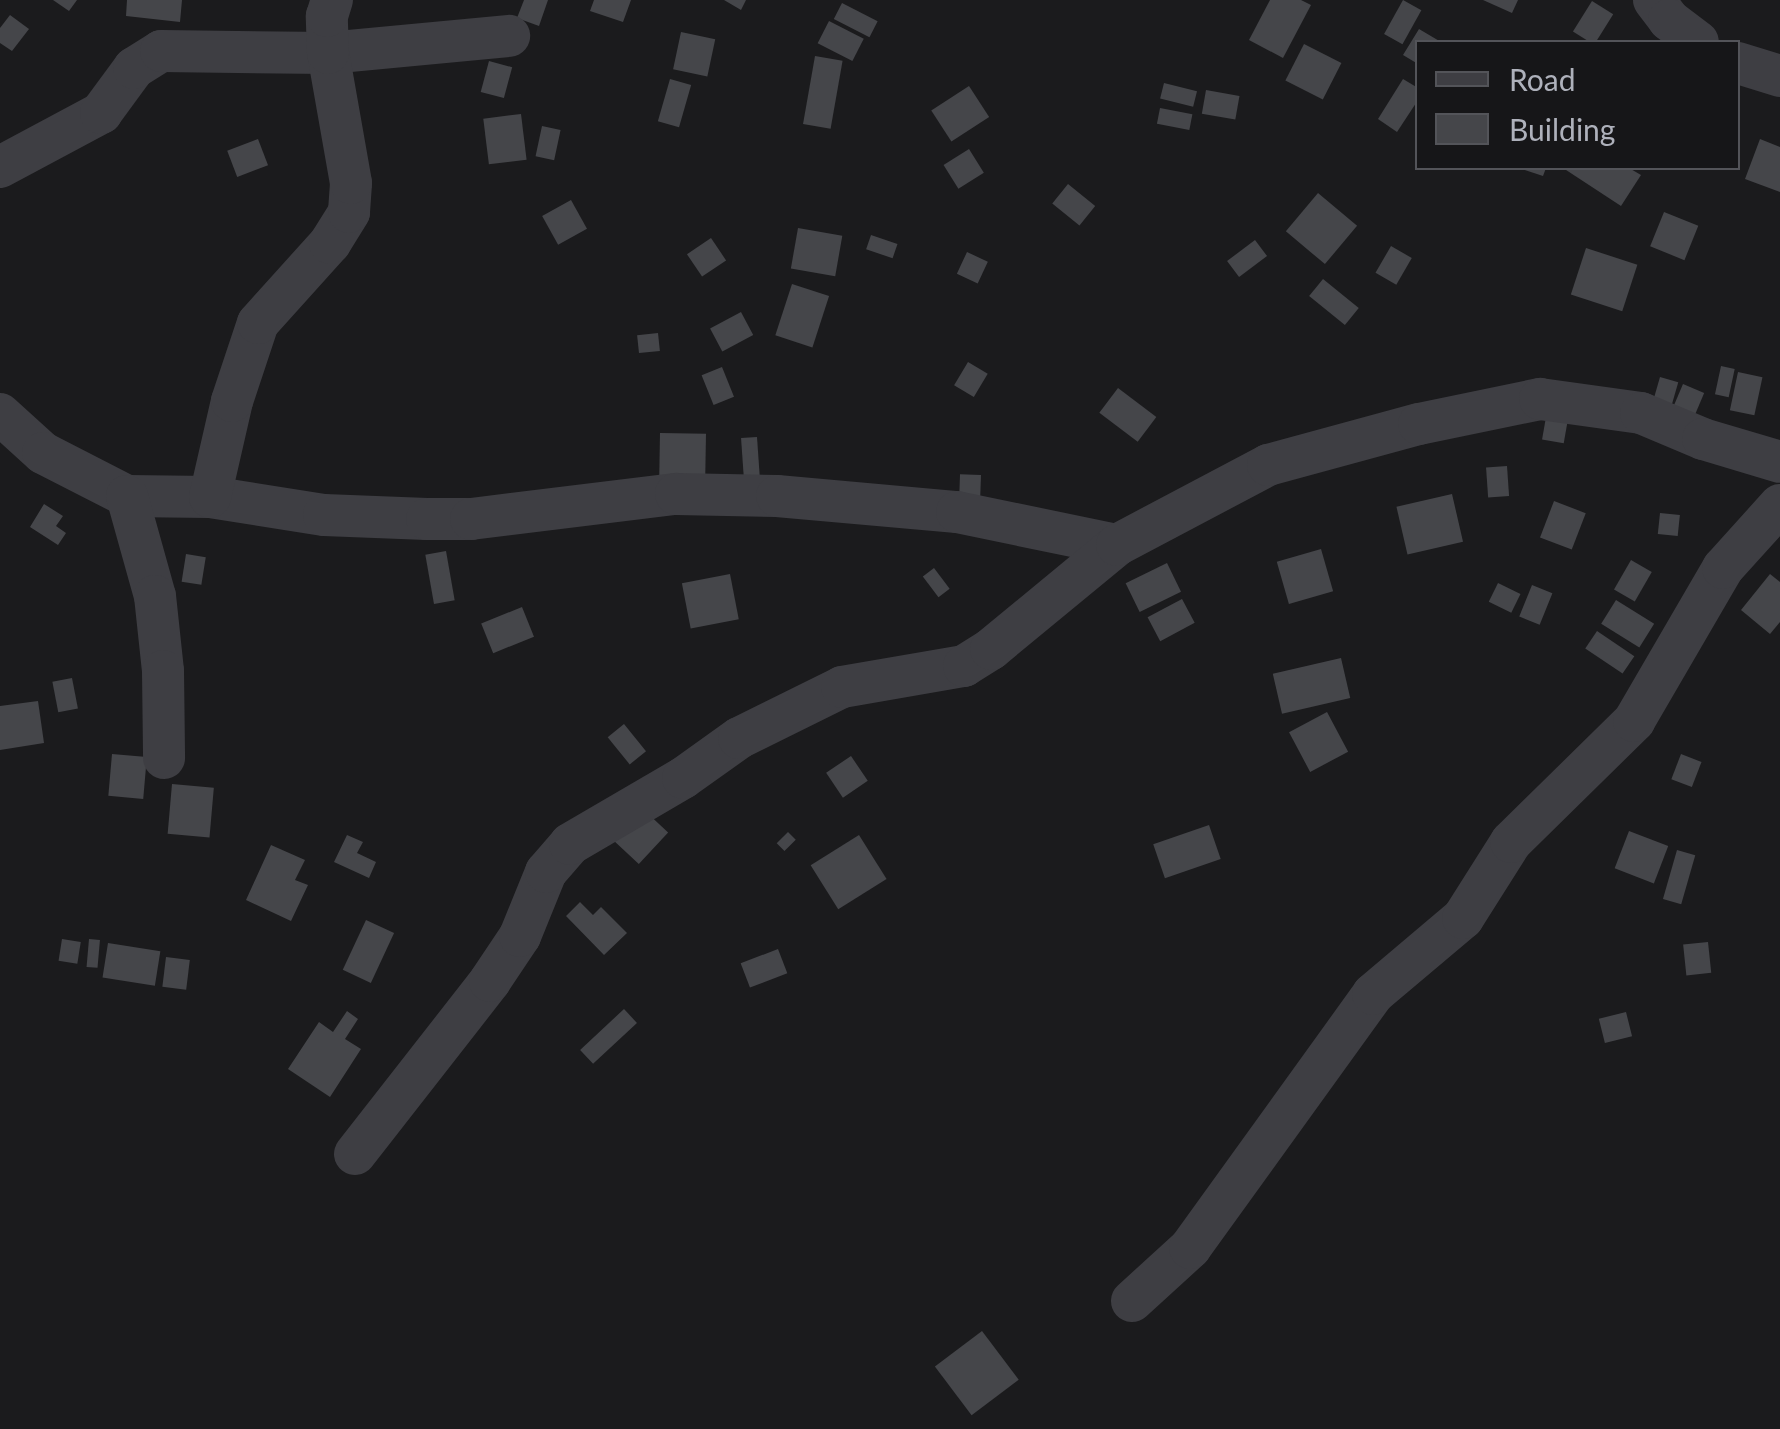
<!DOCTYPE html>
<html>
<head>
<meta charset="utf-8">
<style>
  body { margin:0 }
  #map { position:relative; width:1780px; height:1429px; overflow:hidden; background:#1b1b1d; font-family:Lato,sans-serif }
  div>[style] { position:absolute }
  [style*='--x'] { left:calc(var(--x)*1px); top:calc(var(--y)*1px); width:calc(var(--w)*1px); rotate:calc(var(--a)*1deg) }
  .building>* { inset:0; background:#45464a; transform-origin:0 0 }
  .minor>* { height:42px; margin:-21px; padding:0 21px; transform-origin:21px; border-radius:21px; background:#3e3e43 }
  span { translate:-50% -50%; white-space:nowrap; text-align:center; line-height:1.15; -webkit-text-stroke:10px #161618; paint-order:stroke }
  .legend { position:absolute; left:1415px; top:40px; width:325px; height:130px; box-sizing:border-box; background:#161618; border:2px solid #535459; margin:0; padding:12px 18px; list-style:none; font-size:30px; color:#aeb1bb }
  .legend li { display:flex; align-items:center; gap:20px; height:50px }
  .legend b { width:50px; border:2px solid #535459 }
</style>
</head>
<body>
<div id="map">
  <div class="building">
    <div style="clip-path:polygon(53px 0,77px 0,69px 11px)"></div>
    <div style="clip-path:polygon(127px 0,182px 0,180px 22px,126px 16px)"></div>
    <div style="clip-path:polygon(524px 0,548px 0,539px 26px,517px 18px)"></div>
    <div style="clip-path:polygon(594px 0,631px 0,623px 22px,590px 11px)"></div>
    <div style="clip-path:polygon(724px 0,746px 0,741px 10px)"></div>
    <div style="clip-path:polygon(1270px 0,1301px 0,1311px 5px,1283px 58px,1249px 40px)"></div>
    <div style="left:1403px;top:0;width:21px;height:39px;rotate:29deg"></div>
    <div style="clip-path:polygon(1483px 0,1518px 0,1512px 13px)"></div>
    <div style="left:1592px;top:1px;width:25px;height:36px;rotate:32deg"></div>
    <div style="left:842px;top:3px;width:40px;height:18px;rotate:27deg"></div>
    <div style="clip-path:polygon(10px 15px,29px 29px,12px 51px,0 43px,0 28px)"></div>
    <div style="left:829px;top:21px;width:39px;height:25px;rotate:27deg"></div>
    <div style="clip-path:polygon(1419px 29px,1441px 42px,1418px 42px,1418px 64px,1403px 55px)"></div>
    <div style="left:681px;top:32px;width:35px;height:38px;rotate:12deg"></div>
    <div style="left:1304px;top:44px;width:42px;height:41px;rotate:27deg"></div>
    <div style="left:815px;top:56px;width:28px;height:69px;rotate:10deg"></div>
    <div style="left:489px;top:61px;width:24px;height:32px;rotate:15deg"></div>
    <div style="left:670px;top:79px;width:22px;height:44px;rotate:16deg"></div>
    <div style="clip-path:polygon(1403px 79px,1418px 88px,1418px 100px,1397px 132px,1378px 119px)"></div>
    <div style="left:1164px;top:83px;width:34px;height:16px;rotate:14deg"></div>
    <div style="left:969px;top:86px;width:37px;height:45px;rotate:57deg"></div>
    <div style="left:1206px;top:90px;width:34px;height:24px;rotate:10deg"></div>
    <div style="left:1160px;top:108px;width:33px;height:16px;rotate:11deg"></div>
    <div style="left:521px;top:114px;width:46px;height:38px;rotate:83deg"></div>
    <div style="left:542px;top:126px;width:19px;height:31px;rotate:12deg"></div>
    <div style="left:258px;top:139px;width:28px;height:33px;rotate:69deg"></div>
    <div style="clip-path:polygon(1760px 139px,1780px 147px,1780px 192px,1745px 179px)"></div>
    <div style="left:969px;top:149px;width:28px;height:30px;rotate:58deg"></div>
    <div style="clip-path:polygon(1519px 168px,1546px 168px,1543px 176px)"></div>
    <div style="clip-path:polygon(1563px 168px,1629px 168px,1641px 175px,1621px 206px)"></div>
    <div style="left:1068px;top:184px;width:35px;height:25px;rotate:39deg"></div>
    <div style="left:1318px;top:193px;width:51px;height:50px;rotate:40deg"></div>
    <div style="left:571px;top:200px;width:33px;height:33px;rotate:61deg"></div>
    <div style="left:1664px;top:212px;width:37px;height:37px;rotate:22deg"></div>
    <div style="left:798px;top:228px;width:45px;height:41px;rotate:10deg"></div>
    <div style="left:871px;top:235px;width:28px;height:15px;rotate:19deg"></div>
    <div style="left:711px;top:238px;width:27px;height:29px;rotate:56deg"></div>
    <div style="left:1255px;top:240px;width:20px;height:35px;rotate:53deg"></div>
    <div style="left:1391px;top:246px;width:24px;height:31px;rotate:30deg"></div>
    <div style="left:1586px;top:248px;width:54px;height:49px;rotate:18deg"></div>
    <div style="left:967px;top:252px;width:23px;height:24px;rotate:25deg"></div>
    <div style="left:1323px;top:279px;width:46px;height:22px;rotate:39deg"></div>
    <div style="left:792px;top:284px;width:39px;height:54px;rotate:18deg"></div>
    <div style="left:741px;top:312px;width:26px;height:35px;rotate:62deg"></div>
    <div style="left:658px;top:333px;width:18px;height:21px;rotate:84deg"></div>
    <div style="left:968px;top:362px;width:23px;height:27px;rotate:31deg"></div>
    <div style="left:1721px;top:366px;width:14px;height:29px;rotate:12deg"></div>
    <div style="left:722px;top:367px;width:32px;height:22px;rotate:68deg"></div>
    <div style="left:1738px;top:372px;width:25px;height:39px;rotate:12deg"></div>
    <div style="left:1660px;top:377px;width:19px;height:30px;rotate:16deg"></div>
    <div style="left:1683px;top:384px;width:23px;height:32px;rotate:23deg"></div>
    <div style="left:1118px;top:388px;width:48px;height:31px;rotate:37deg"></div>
    <div style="left:1549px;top:400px;width:22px;height:40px;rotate:10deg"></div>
    <div style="left:660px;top:433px;width:46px;height:51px;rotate:1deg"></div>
    <div style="left:757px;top:437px;width:49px;height:16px;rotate:86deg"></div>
    <div style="left:1507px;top:466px;width:30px;height:21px;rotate:86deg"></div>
    <div style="left:981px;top:475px;width:30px;height:21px;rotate:92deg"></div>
    <div style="left:1452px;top:494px;width:49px;height:57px;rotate:77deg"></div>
    <div style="left:1554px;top:501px;width:34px;height:39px;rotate:21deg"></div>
    <div style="clip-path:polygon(44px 504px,63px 516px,56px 526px,66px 533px,58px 545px,30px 527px)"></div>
    <div style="left:1660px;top:513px;width:20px;height:21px;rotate:6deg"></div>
    <div style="left:1321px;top:549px;width:44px;height:46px;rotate:74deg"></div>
    <div style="left:446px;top:551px;width:50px;height:21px;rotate:80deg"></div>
    <div style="left:186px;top:554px;width:20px;height:28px;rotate:9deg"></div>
    <div style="left:1631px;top:560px;width:24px;height:34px;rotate:30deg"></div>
    <div style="left:1167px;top:563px;width:32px;height:46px;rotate:64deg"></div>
    <div style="left:934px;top:568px;width:26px;height:14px;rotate:53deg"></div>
    <div style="left:730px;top:574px;width:46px;height:49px;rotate:79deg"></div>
    <div style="clip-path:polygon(1770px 574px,1780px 582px,1780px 622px,1770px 634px,1741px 610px)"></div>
    <div style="left:1498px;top:583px;width:25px;height:21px;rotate:26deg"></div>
    <div style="left:1532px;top:585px;width:22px;height:34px;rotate:22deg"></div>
    <div style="left:1182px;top:599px;width:27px;height:39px;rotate:62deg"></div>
    <div style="left:1616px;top:600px;width:45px;height:28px;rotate:32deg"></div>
    <div style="left:522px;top:607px;width:32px;height:44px;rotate:68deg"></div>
    <div style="left:1597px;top:631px;width:45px;height:21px;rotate:34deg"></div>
    <div style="left:1341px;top:658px;width:41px;height:70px;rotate:77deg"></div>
    <div style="left:72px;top:678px;width:31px;height:20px;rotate:79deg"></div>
    <div style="clip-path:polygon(38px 701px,44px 743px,0 750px,0 706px)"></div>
    <div style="left:1327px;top:712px;width:45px;height:43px;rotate:62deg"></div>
    <div style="left:624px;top:724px;width:35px;height:21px;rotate:51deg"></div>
    <div style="left:112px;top:754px;width:35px;height:42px;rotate:5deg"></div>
    <div style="left:1681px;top:754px;width:22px;height:27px;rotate:21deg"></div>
    <div style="left:851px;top:756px;width:30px;height:30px;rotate:56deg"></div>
    <div style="left:172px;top:784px;width:42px;height:50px;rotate:5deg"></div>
    <div style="left:644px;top:810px;width:33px;height:43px;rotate:43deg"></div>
    <div style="left:1209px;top:825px;width:36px;height:59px;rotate:71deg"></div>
    <div style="left:1629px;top:831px;width:42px;height:40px;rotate:21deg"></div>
    <div style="left:788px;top:832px;width:11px;height:16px;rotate:45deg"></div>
    <div style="clip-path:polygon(347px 835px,363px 842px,357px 853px,376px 862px,369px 878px,334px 862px)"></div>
    <div style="left:859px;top:835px;width:52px;height:57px;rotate:58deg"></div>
    <div style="clip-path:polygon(271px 845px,305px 860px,295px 880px,308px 885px,291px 921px,246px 900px)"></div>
    <div style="left:1677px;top:850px;width:19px;height:51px;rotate:16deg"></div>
    <div style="clip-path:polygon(580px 902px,593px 915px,601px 907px,627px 933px,604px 955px,566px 916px)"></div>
    <div style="left:366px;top:920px;width:31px;height:55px;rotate:25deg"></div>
    <div style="left:62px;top:939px;width:19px;height:22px;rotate:9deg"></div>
    <div style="left:89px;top:939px;width:11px;height:28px;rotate:5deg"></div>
    <div style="left:1708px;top:942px;width:31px;height:25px;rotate:84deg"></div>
    <div style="left:108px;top:943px;width:53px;height:35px;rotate:9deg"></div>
    <div style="left:778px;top:949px;width:26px;height:40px;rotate:69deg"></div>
    <div style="left:166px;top:957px;width:24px;height:30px;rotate:7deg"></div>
    <div style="left:624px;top:1009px;width:19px;height:60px;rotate:47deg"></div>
    <div style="clip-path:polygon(347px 1011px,358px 1019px,345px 1039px,361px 1049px,330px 1097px,288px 1069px,319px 1022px,333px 1032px)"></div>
    <div style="left:1626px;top:1012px;width:25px;height:28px;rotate:76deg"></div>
    <div style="left:982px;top:1331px;width:61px;height:59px;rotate:53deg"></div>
  </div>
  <div class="minor">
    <div style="--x:1654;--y:0;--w:25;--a:53"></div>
    <div style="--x:1669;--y:20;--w:36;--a:37"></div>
    <div style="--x:1738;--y:63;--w:44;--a:17.2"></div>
    <div style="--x:0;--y:167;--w:115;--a:-28.1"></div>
    <div style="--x:101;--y:113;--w:56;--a:-53.7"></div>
    <div style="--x:134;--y:68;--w:32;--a:-32"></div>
    <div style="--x:161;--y:51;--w:167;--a:0.7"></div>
    <div style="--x:328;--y:53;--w:182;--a:-5.4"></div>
    <div style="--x:0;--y:414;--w:58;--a:42.2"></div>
    <div style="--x:43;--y:453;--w:94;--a:27.1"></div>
    <div style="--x:127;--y:496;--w:83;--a:0.7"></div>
    <div style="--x:210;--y:497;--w:115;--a:9"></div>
    <div style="--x:324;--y:515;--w:103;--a:2.2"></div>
    <div style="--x:427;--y:519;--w:44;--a:0"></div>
    <div style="--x:471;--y:519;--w:207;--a:-7"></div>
    <div style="--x:676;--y:494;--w:101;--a:1.1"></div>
    <div style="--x:777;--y:496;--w:181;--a:5.1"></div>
    <div style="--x:957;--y:512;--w:163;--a:11.7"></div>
    <div style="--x:127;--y:496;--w:104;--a:74.4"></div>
    <div style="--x:155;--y:596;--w:75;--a:83.9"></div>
    <div style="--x:163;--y:671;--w:87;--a:89.3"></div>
    <div style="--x:210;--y:497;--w:98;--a:-77.1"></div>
    <div style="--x:232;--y:401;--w:82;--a:-71.6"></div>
    <div style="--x:258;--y:323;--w:108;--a:-48"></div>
    <div style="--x:330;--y:243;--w:36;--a:-58"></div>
    <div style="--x:349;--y:212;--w:29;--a:-86"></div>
    <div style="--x:351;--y:183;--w:132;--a:-100"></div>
    <div style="--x:328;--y:53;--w:37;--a:-92"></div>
    <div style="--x:327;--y:16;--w:17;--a:-73"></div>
    <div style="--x:355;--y:1154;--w:219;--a:-52"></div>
    <div style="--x:490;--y:981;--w:54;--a:-56.3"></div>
    <div style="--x:520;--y:936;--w:69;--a:-67.9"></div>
    <div style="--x:546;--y:872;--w:37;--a:-49"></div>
    <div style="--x:570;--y:844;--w:131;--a:-30.3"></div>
    <div style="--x:683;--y:778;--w:69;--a:-35.5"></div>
    <div style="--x:739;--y:738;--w:115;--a:-26.3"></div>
    <div style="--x:842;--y:687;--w:124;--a:-9.8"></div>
    <div style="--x:964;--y:666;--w:32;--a:-32"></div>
    <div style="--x:991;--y:649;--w:163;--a:-39.5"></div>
    <div style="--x:1117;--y:545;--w:171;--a:-27.9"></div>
    <div style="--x:1268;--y:465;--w:156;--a:-15.2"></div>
    <div style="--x:1419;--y:424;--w:124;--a:-11.7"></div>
    <div style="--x:1540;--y:399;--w:102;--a:7.9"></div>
    <div style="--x:1641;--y:413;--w:67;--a:22.8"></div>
    <div style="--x:1703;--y:439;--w:80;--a:16.6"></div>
    <div style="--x:1132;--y:1301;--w:79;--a:-42.4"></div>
    <div style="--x:1190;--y:1248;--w:313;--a:-54.2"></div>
    <div style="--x:1373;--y:994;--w:118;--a:-40.2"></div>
    <div style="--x:1463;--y:918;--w:90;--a:-57.7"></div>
    <div style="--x:1511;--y:842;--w:173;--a:-44.5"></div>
    <div style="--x:1634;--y:721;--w:177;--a:-59.8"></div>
    <div style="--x:1723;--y:568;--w:85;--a:-47.9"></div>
  </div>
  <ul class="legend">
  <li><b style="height:12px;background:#3e3e43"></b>Road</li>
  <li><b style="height:28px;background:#45464a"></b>Building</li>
  </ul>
</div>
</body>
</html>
